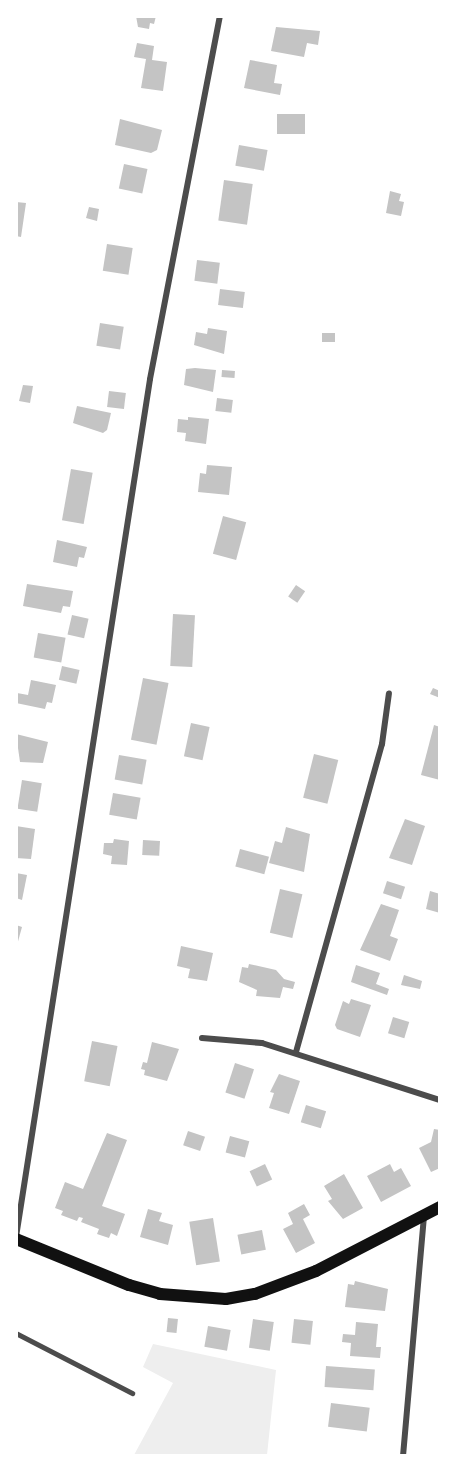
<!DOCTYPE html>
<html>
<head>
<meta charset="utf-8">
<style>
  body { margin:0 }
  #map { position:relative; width:456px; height:1472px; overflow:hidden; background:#fff; font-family:"DejaVu Sans",sans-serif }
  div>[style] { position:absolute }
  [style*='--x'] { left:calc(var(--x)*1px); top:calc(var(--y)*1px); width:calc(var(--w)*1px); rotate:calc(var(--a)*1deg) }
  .green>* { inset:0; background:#eee }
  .building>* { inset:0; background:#c4c4c4; transform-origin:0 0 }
  .service>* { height:4.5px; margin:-2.25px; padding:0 2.25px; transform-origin:2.25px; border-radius:2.25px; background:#4c4c4c }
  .minor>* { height:6px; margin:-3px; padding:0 3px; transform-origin:3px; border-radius:3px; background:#4c4c4c }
  .secondary>* { height:12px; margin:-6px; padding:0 6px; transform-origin:6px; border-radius:6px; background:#111 }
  span { translate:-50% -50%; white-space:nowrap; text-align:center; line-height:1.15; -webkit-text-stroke:5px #fff; paint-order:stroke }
  .frame { position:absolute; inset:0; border:18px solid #fff; pointer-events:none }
</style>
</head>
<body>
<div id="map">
  <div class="green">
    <div style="clip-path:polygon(153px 1344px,276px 1370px,267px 1455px,134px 1455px,173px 1383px,143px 1367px)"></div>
  </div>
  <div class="building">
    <div style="clip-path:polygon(136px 16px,156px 16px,154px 24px,150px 23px,149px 29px,138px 27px)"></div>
    <div style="clip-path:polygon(276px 27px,320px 31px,318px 45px,307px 43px,304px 57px,271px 51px)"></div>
    <div style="clip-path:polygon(137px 43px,154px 46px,152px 60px,167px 62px,163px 91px,141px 88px,146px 59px,134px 57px)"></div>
    <div style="clip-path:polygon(250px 60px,277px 65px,274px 83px,282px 84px,280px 95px,244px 88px)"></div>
    <div style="left:305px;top:114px;width:20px;height:28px;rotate:90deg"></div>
    <div style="clip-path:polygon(120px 119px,162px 130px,157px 150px,151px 153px,115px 145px)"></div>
    <div style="left:239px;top:145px;width:29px;height:21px;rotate:10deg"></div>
    <div style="left:124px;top:164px;width:24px;height:25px;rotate:12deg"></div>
    <div style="left:224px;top:180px;width:29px;height:41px;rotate:8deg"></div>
    <div style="clip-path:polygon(390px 191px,401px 194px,399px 201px,404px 202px,401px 216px,386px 213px)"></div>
    <div style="clip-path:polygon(16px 202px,26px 203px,21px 237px,16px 236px)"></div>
    <div style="clip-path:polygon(89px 207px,99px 209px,97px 221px,86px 218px)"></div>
    <div style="left:107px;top:244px;width:26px;height:27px;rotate:9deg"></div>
    <div style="left:197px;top:260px;width:23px;height:21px;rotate:7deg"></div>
    <div style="left:220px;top:289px;width:25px;height:16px;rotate:7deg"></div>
    <div style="left:100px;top:323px;width:24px;height:23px;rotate:9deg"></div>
    <div style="clip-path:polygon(208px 328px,227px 331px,224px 354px,194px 345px,196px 332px,207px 334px)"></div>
    <div style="left:322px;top:333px;width:13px;height:9px"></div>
    <div style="clip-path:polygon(195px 368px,216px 370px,213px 392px,184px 385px,186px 369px)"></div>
    <div style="left:222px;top:370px;width:13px;height:7px;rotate:4deg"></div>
    <div style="clip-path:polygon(23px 385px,33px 386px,30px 403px,19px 401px)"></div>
    <div style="left:109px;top:391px;width:17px;height:16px;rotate:7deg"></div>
    <div style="left:217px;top:398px;width:16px;height:13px;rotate:7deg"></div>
    <div style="clip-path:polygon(77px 406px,111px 413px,107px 430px,103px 433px,73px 423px)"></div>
    <div style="clip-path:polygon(188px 417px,209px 419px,206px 444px,185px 441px,186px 433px,177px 432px,178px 419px,188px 420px)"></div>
    <div style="clip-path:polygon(207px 465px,232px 467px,229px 495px,198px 492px,200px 473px,206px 474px)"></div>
    <div style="left:71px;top:469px;width:22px;height:52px;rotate:10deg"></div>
    <div style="left:223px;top:516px;width:24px;height:39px;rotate:15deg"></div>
    <div style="clip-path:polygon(57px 540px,87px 547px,84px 558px,79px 557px,77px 567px,53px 562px)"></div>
    <div style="clip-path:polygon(27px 584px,73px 591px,70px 607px,63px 606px,61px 613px,23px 606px)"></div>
    <div style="left:296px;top:585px;width:11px;height:14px;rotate:34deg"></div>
    <div style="left:173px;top:614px;width:22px;height:52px;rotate:3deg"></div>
    <div style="left:72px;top:615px;width:17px;height:20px;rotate:13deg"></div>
    <div style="left:38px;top:633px;width:28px;height:25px;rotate:10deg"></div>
    <div style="left:62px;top:666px;width:18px;height:14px;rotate:13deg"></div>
    <div style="left:143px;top:678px;width:26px;height:63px;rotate:11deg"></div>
    <div style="clip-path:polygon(31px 680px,56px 685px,52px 703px,47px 702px,45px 709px,16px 703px,17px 693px,28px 695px)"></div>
    <div style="clip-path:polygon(433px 688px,440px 691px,440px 698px,430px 694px)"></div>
    <div style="left:191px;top:723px;width:19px;height:34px;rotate:12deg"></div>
    <div style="clip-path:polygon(434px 725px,440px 727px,440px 780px,421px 775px)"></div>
    <div style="clip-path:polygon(16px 734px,48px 742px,43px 763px,20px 762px)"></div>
    <div style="left:314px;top:754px;width:25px;height:45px;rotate:14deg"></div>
    <div style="left:119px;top:755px;width:28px;height:25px;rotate:10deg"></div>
    <div style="left:22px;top:780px;width:20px;height:29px;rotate:9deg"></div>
    <div style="left:113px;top:793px;width:28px;height:22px;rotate:10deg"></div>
    <div style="clip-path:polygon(405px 819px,425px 826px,412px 865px,389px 858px)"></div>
    <div style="clip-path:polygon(16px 826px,35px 829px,31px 859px,16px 858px)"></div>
    <div style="clip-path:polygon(286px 827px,310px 834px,304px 872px,269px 863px,275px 841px,282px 843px)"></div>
    <div style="clip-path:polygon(114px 839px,129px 841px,127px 865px,111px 864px,112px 856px,103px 854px,104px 843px,113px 843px)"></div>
    <div style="left:143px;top:840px;width:17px;height:15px;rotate:3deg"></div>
    <div style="left:240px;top:849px;width:30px;height:18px;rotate:15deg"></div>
    <div style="clip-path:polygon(16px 873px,27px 875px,22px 900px,16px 898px)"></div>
    <div style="left:387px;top:881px;width:19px;height:13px;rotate:18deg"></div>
    <div style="left:280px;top:889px;width:23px;height:45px;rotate:13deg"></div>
    <div style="clip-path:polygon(430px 891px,440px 894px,440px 913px,426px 909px)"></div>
    <div style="clip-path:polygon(381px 904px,399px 910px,390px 936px,398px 939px,390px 961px,360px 950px)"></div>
    <div style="clip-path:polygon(16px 925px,22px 927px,17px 945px,16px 945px)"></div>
    <div style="clip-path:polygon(181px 946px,213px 953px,207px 981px,188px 978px,190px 969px,177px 966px)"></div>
    <div style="clip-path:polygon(249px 964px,276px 970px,284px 979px,295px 982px,293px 989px,283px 987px,280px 998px,256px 996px,257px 990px,239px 982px,242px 967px,248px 968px)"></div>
    <div style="clip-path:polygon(356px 965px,380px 973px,376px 984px,389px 989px,387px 995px,351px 982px)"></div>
    <div style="clip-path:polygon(404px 975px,422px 981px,420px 989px,401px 985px)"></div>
    <div style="clip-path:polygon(351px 999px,371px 1005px,360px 1037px,337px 1029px,335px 1025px,343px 1001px,349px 1004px)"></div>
    <div style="left:393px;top:1017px;width:17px;height:17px;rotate:17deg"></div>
    <div style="left:92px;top:1041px;width:26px;height:41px;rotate:11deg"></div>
    <div style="clip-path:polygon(152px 1042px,179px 1049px,167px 1081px,144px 1075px,145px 1070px,141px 1069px,143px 1062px,147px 1063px)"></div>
    <div style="left:235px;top:1063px;width:20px;height:31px;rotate:18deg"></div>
    <div style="clip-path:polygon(279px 1074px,300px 1081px,289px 1114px,269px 1108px,274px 1093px,270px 1092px)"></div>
    <div style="left:306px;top:1105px;width:21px;height:18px;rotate:17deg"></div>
    <div style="clip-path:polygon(434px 1129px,440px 1130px,440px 1168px,431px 1172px,419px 1148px,431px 1142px)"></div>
    <div style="left:188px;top:1131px;width:18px;height:15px;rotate:19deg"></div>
    <div style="clip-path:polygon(107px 1133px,127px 1140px,102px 1206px,125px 1214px,117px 1236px,111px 1233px,109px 1238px,97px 1234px,99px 1229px,81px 1222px,83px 1218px,79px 1217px,77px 1221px,61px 1215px,63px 1211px,55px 1208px,65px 1182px,83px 1189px)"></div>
    <div style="left:230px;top:1136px;width:20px;height:17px;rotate:15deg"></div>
    <div style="left:265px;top:1164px;width:17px;height:17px;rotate:65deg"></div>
    <div style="clip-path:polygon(390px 1164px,394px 1172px,401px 1168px,411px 1186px,381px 1202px,367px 1176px)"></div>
    <div style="clip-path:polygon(344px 1174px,363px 1208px,343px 1219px,328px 1201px,332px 1199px,324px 1186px)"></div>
    <div style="clip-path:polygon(304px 1204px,310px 1215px,303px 1219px,315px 1243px,296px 1253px,283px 1229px,293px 1224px,288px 1213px)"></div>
    <div style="clip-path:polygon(148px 1209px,162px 1213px,159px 1221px,173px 1225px,168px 1245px,140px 1237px)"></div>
    <div style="left:213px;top:1218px;width:44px;height:24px;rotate:81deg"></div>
    <div style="left:262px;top:1230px;width:20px;height:25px;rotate:79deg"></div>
    <div style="clip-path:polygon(355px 1281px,388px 1289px,385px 1311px,345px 1307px,348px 1284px,354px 1285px)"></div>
    <div style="left:168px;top:1318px;width:10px;height:14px;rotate:6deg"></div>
    <div style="left:253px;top:1319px;width:21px;height:29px;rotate:8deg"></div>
    <div style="left:294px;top:1319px;width:19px;height:24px;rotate:6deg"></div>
    <div style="clip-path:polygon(356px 1322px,378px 1324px,376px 1347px,381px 1347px,380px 1358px,350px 1356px,351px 1343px,342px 1342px,343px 1334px,355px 1335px)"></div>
    <div style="left:208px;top:1326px;width:23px;height:21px;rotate:10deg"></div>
    <div style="left:326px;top:1366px;width:49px;height:21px;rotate:4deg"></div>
    <div style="left:331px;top:1403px;width:39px;height:24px;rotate:7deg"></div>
  </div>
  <div class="service">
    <div style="--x:16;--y:1333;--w:131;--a:27.3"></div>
  </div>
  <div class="minor">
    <div style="--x:202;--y:1038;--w:60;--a:4.8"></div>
    <div style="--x:262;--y:1043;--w:187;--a:17.8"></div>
    <div style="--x:296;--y:1052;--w:320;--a:-74.4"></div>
    <div style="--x:382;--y:744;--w:51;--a:-82.2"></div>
    <div style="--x:16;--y:1237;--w:868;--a:-81.12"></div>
    <div style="--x:150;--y:379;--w:370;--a:-79.1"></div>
    <div style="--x:403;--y:1456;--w:241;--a:-85"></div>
  </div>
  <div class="secondary">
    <div style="--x:16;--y:1239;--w:122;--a:22.2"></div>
    <div style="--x:129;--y:1285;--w:32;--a:16"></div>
    <div style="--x:160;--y:1294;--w:66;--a:4.3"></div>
    <div style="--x:226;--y:1299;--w:29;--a:-10"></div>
    <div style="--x:255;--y:1294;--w:65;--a:-20.7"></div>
    <div style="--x:316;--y:1271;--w:140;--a:-27.3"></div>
  </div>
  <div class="frame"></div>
</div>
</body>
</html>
